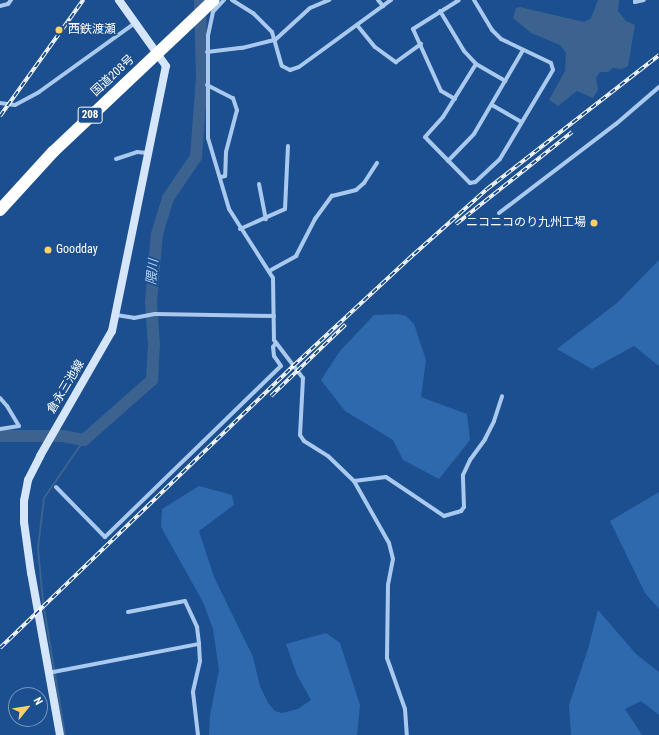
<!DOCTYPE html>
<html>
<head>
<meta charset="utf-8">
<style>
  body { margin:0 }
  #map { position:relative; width:659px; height:735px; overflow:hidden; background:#1b4f8f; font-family:"Roboto Condensed","Noto Sans JP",sans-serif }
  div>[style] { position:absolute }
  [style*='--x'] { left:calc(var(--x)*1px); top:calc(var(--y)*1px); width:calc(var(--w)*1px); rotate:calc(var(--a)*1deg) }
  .green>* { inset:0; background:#2e69ad }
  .water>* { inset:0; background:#3c6290 }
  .stream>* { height:2px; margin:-1px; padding:0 1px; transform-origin:1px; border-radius:1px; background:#3c6290 }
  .river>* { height:12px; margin:-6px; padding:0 6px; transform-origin:6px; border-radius:6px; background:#3c6290 }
  .street>* { height:4px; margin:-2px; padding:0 2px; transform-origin:2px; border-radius:2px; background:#a9c9ee }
  .secondary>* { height:8px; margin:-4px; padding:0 4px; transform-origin:4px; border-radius:4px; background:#d6e6fa }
  .highway>* { height:12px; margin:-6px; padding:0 6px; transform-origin:6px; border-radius:6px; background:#fff }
  .rail>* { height:3.5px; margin-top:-1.75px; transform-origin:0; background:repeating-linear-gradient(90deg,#1b4f8f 0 6px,#fff 0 12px); box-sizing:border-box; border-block:1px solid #fff }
  .dots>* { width:11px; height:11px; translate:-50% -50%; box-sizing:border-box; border:2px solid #1b4f8f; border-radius:50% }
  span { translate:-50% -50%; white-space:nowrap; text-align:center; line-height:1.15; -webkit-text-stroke:3.5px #1b4f8f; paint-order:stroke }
  .shield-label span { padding:1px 3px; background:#1b4f8f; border:1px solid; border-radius:3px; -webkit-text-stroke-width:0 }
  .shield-label { font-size:11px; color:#fff; font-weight:700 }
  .poi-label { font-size:12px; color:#fff }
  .left { translate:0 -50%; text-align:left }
  .right { translate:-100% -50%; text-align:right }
  .street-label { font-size:12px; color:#fff }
  .water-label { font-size:13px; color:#b5d3f5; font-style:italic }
  .north { position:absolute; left:8px; top:687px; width:40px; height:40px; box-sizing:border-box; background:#1b4f8f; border:1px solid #7695bc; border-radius:50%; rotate:60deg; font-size:11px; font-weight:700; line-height:16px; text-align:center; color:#fff }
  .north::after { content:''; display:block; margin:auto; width:14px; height:18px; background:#ffd166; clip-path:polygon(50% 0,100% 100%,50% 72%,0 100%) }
</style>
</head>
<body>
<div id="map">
  <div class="green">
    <div style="clip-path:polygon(659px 260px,659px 366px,634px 346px,592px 369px,557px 349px,617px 303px)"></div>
    <div style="clip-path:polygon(397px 314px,406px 316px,414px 324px,426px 360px,421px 397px,467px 414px,470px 440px,439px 479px,403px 460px,393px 440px,345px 411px,321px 380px,340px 351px,374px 315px)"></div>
    <div style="clip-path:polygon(199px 486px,232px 495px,234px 505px,199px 531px,214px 577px,253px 657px,260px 686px,268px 703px,275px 711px,282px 713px,298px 709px,311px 700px,297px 675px,286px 644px,326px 633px,340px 643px,360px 705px,357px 735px,209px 735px,210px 715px,219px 670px,213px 629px,203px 602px,161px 527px,162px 509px)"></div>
    <div style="clip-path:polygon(659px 492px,659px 609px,645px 593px,610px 521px)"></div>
    <div style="clip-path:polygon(598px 610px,636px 654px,659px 672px,659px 715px,641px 701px,625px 709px,642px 735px,571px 735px,569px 705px,588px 649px)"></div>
  </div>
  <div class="water">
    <div style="clip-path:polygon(598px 0,619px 0,618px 11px,626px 21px,635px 25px,628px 66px,622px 69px,613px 68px,608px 72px,600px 72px,596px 78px,598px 90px,593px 98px,577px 91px,558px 106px,549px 100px,565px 71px,566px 53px,560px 45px,531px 33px,513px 18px,516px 8px,520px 7px,584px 22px,591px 18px)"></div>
  </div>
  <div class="stream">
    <div style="--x:65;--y:735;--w:135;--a:-99.4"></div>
    <div style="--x:43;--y:602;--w:54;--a:-95.3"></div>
    <div style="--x:38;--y:548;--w:50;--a:-83.2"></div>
    <div style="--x:44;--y:498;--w:70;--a:-55.4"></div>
  </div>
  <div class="river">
    <div style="--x:0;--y:436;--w:62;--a:0"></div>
    <div style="--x:62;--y:436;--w:22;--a:10"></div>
    <div style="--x:84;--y:440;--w:91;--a:-41.4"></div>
    <div style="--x:152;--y:380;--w:34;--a:-87"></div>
    <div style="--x:154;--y:346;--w:44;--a:-93.9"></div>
    <div style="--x:151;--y:302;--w:68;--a:-85"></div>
    <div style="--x:157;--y:234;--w:38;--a:-73"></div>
    <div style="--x:168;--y:198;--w:50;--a:-55.7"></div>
    <div style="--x:196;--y:157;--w:79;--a:-85.7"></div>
    <div style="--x:202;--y:78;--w:78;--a:-91.5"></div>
  </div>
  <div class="street">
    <div style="--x:224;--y:0;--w:16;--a:133"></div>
    <div style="--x:213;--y:12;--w:24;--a:102"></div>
    <div style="--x:208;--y:35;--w:103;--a:90"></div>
    <div style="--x:208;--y:138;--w:74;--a:73.5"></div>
    <div style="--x:229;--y:209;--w:82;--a:57.5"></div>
    <div style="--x:273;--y:278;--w:62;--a:89.1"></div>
    <div style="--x:274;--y:340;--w:48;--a:52.7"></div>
    <div style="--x:303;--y:378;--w:57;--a:93"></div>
    <div style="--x:300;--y:435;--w:7;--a:56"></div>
    <div style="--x:304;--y:441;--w:28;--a:32"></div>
    <div style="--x:328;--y:456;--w:36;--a:44"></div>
    <div style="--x:354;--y:481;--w:71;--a:60.6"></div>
    <div style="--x:389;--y:543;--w:16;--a:76"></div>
    <div style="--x:393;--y:559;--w:26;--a:101"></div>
    <div style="--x:388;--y:585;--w:73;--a:90.8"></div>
    <div style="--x:387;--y:658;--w:54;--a:70.6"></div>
    <div style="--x:405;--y:709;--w:26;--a:86"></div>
    <div style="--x:232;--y:0;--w:25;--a:32"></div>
    <div style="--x:253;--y:13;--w:27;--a:45"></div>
    <div style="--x:272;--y:32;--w:35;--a:74"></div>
    <div style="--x:282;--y:66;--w:9;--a:27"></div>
    <div style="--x:290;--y:70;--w:9;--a:-18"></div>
    <div style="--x:299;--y:67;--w:114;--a:-36.1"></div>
    <div style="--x:378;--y:0;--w:8;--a:50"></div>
    <div style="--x:474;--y:0;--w:35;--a:59"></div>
    <div style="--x:492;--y:30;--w:13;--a:45"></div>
    <div style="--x:501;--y:39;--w:55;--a:25.6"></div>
    <div style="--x:551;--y:63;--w:7;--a:74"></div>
    <div style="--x:553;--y:70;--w:104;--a:120.8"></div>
    <div style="--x:500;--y:159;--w:34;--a:137"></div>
    <div style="--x:475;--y:182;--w:5;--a:169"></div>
    <div style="--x:470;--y:183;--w:64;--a:-134.4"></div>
    <div style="--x:425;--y:137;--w:27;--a:-48"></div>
    <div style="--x:443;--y:117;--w:62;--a:-58.1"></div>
    <div style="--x:635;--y:0;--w:2;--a:90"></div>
    <div style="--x:635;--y:2;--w:9;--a:-13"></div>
    <div style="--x:0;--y:6;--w:8;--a:-14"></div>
    <div style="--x:8;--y:4;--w:5;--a:-53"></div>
    <div style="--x:440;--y:11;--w:47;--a:59"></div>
    <div style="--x:464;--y:51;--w:18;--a:47"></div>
    <div style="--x:476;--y:64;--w:34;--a:30"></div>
    <div style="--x:357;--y:25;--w:28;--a:51"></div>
    <div style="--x:375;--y:47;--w:26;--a:36"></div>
    <div style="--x:396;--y:62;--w:31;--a:-36"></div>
    <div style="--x:207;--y:52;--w:35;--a:-7"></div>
    <div style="--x:242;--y:48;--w:34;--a:-14"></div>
    <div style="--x:275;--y:40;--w:47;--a:-42.4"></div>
    <div style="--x:310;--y:8;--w:21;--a:-23"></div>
    <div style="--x:207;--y:85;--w:29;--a:27"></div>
    <div style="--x:233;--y:98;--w:13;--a:72"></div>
    <div style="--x:237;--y:110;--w:43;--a:104.7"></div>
    <div style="--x:226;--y:152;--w:24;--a:92"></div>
    <div style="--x:225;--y:176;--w:4;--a:166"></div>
    <div style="--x:455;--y:99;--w:16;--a:-150"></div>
    <div style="--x:441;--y:91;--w:68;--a:-114.3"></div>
    <div style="--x:413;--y:29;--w:54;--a:-32.2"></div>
    <div style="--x:0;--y:103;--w:15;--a:8"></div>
    <div style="--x:15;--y:105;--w:27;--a:-28"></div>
    <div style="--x:39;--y:92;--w:118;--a:-35.7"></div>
    <div style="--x:492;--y:105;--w:34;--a:30"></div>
    <div style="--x:116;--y:159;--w:22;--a:-18"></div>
    <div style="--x:137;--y:152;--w:11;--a:5"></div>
    <div style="--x:448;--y:161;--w:37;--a:-46"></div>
    <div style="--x:474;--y:134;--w:97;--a:-59.7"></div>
    <div style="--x:259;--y:184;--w:36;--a:79"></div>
    <div style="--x:499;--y:213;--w:147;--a:-37.3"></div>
    <div style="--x:616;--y:124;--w:57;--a:-40.7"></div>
    <div style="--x:240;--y:229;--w:49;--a:-24"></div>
    <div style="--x:285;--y:209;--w:63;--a:-87.3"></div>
    <div style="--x:271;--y:270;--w:29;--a:-29"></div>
    <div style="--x:296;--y:256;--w:42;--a:-62.8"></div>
    <div style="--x:315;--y:219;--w:29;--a:-54"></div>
    <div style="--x:332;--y:196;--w:25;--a:-14"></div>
    <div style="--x:356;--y:190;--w:11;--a:-41"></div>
    <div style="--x:364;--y:183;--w:24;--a:-57"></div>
    <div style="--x:116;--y:315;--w:18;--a:9"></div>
    <div style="--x:134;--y:318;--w:21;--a:-11"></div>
    <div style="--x:155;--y:314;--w:119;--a:1"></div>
    <div style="--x:0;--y:398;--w:11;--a:49"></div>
    <div style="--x:7;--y:406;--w:23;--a:59"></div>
    <div style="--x:19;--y:426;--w:19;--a:171"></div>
    <div style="--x:354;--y:481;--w:32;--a:-7"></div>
    <div style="--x:386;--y:477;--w:70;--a:33.9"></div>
    <div style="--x:444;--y:516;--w:18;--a:-16"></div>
    <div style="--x:461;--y:511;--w:5;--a:-53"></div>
    <div style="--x:464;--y:507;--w:32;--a:-92"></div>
    <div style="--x:463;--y:475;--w:17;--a:-65"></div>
    <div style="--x:470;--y:460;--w:26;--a:-54"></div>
    <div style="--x:485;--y:439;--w:20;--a:-63"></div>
    <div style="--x:494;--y:421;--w:26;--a:-72"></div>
    <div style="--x:56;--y:487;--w:70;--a:45.6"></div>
    <div style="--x:105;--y:537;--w:245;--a:-44.2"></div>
    <div style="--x:281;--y:366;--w:12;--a:-125"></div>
    <div style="--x:274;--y:356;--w:9;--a:-96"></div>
    <div style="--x:273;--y:347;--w:5;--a:-53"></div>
    <div style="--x:128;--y:612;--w:58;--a:-10.9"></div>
    <div style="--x:185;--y:601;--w:29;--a:65"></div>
    <div style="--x:197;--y:627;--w:17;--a:83"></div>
    <div style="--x:199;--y:644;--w:17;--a:87"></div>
    <div style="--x:200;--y:661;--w:32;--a:103"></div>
    <div style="--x:193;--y:692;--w:43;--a:83.4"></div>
    <div style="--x:48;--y:673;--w:154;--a:-10.9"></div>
  </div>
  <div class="secondary">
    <div style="--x:60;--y:735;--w:165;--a:-100.1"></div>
    <div style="--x:31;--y:573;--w:51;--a:-97.8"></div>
    <div style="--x:24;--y:522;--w:21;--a:-90"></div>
    <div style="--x:24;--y:501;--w:21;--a:-79"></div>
    <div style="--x:28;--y:480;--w:27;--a:-63"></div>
    <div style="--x:40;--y:456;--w:144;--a:-60.1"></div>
    <div style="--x:112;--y:331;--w:270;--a:-78.5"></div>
    <div style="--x:166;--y:66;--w:81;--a:-125.5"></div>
  </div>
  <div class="highway">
    <div style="--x:0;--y:210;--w:79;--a:-47.6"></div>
    <div style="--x:53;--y:152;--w:221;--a:-43.4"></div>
  </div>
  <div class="rail">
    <div style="--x:0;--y:116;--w:143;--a:-54.4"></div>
    <div style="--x:456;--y:224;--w:148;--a:-38.4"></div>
    <div style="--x:271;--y:396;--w:103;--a:-43.8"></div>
    <div style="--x:0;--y:648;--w:407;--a:-43.9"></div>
    <div style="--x:293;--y:366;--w:165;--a:-42.8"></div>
    <div style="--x:414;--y:254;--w:98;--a:-41.7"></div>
    <div style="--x:487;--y:189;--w:218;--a:-37.9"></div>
  </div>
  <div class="dots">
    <div style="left:59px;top:30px;background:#ffd166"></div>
    <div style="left:594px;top:223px;background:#ffd166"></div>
    <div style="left:48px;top:250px;background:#ffd166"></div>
  </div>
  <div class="shield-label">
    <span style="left:90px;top:115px">208</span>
  </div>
  <div class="poi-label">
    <span class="left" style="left:68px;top:30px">西鉄渡瀬</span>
    <span class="right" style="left:586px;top:223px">ニコニコのり九州工場</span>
    <span class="left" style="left:56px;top:250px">Goodday</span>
  </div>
  <div class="street-label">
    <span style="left:113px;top:76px;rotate:-43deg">国道208号</span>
    <span style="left:66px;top:387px;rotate:-59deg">倉永三池線</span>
  </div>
  <div class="water-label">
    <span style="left:153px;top:272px;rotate:-84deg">隈川</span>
  </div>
  <div class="north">N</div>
</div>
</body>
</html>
